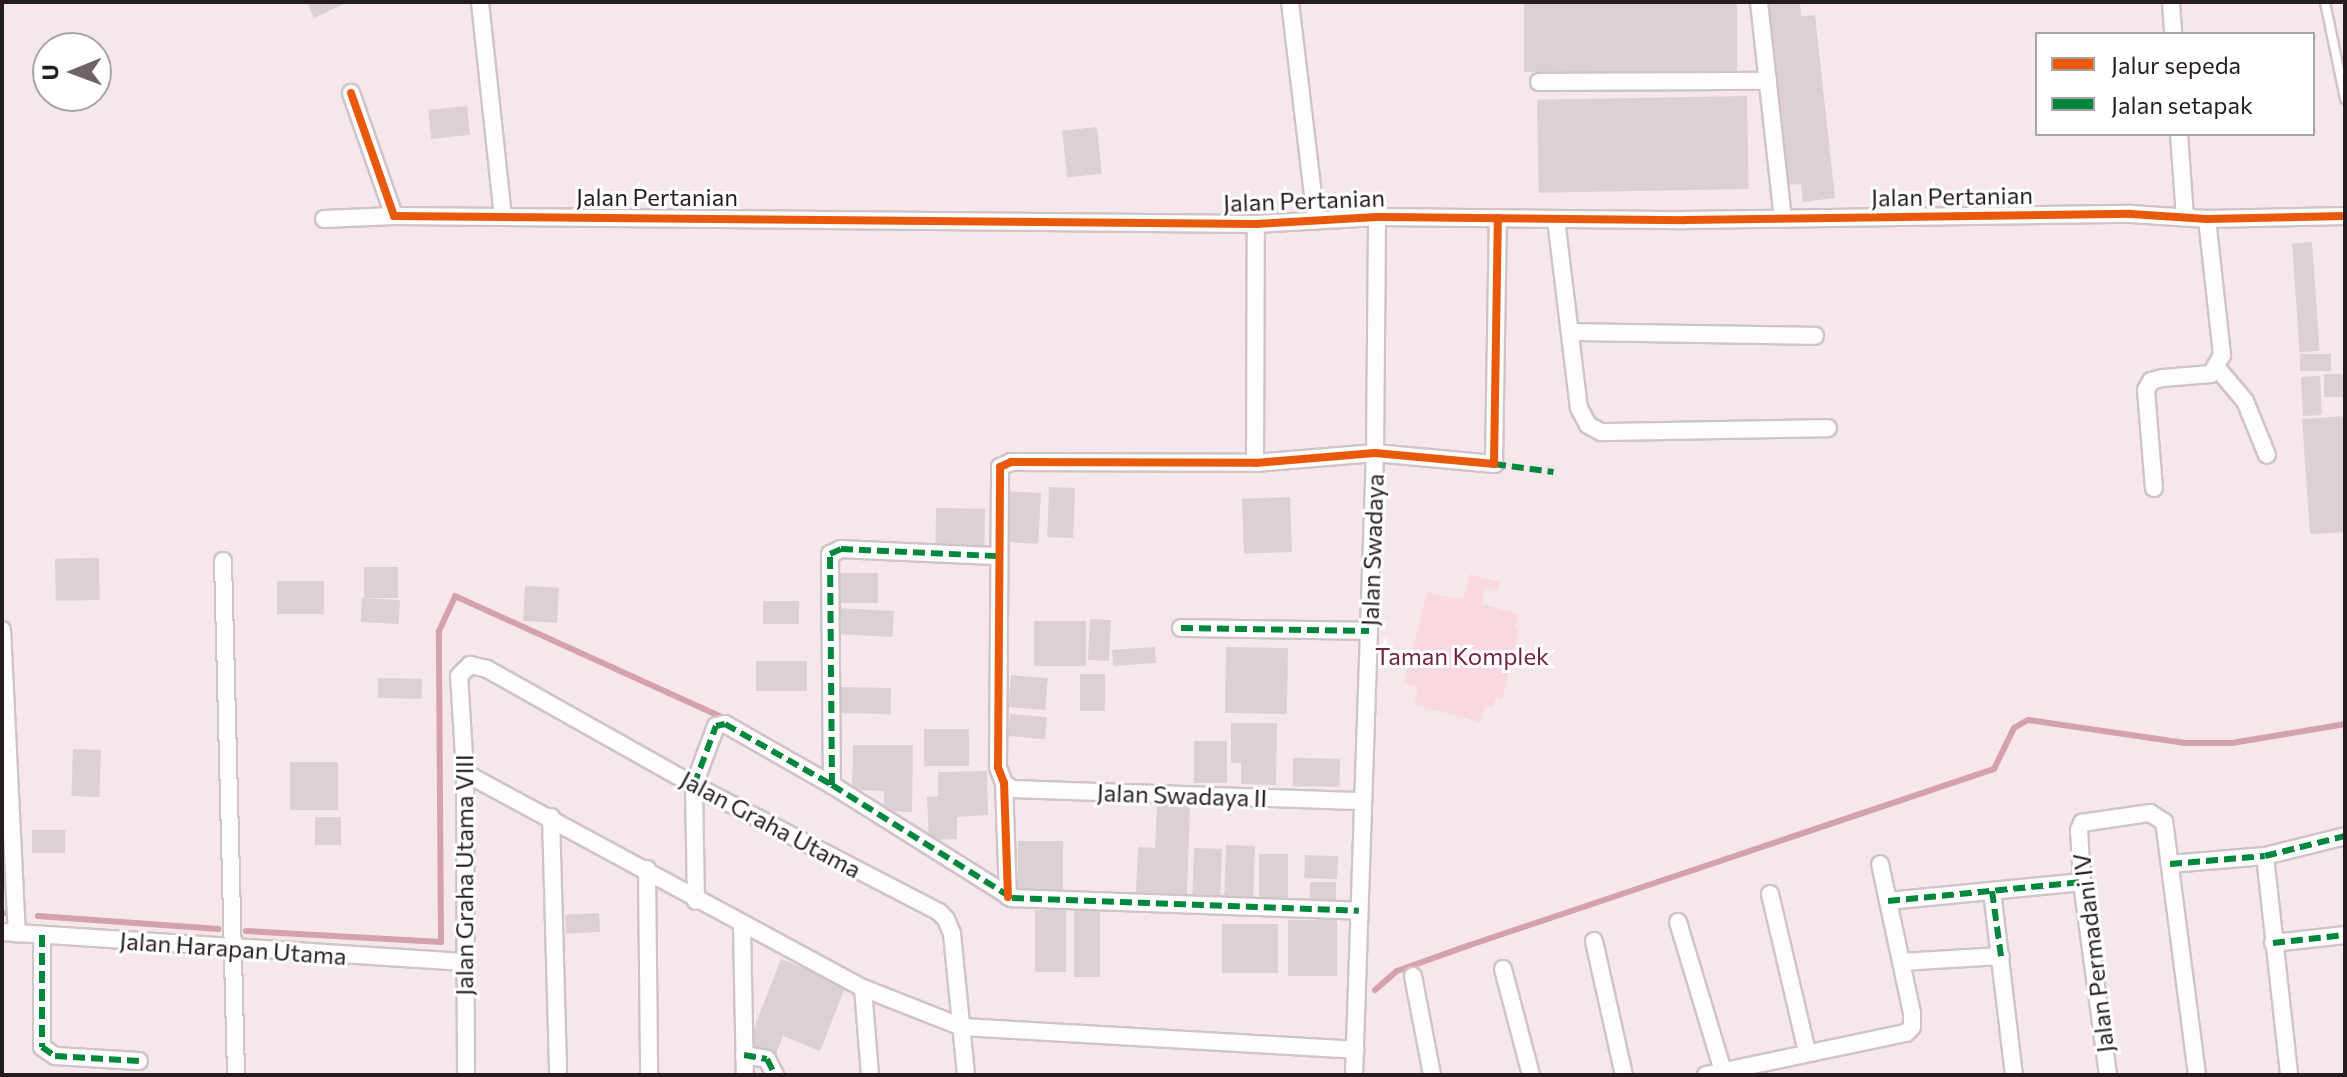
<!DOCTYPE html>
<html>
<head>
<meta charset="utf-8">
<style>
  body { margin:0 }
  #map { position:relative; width:2347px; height:1077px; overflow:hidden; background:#f6e8ea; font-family:Commissioner,sans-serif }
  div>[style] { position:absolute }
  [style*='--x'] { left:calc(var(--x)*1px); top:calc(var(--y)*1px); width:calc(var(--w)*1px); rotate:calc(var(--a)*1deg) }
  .green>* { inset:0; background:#fad8df }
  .stream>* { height:6px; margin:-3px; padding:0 3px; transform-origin:3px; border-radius:3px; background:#d4a1ac }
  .building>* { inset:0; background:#dbd0d2; transform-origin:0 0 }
  .roads { filter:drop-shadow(2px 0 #cfc4c6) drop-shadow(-2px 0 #cfc4c6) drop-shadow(0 2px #cfc4c6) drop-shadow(0 -2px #cfc4c6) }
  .service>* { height:8px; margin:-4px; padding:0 4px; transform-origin:4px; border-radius:4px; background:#fefcfc }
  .minor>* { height:16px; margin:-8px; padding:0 8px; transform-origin:8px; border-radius:8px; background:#fefcfc }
  .quiet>* { height:6px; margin-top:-3px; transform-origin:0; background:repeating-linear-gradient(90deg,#00873e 0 12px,transparent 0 18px) }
  .cycleway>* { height:8px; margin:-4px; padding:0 4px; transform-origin:4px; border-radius:4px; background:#e8590c }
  span { translate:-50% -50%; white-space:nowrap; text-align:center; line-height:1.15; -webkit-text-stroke:6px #fff; paint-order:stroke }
  .street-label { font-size:24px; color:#251c1e }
  .park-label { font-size:24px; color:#73223d }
  .frame { position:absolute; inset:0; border:4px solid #251c1e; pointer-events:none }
  .legend { position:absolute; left:2035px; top:32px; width:280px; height:104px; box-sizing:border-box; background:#fff; border:2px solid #a8a4a5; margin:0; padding:10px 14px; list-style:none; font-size:24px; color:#251c1e }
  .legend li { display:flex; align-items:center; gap:16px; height:40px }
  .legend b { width:40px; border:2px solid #a8a4a5 }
  .north { position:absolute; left:32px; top:32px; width:80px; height:80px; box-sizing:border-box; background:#fff; border:2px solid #a8a4a5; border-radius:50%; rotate:269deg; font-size:22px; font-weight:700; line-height:32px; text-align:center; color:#251c1e }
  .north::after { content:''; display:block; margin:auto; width:28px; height:36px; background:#6e6365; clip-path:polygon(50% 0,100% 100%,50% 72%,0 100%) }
</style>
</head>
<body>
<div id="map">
  <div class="green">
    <div style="clip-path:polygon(1470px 574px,1500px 582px,1498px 590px,1485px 587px,1482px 604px,1519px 614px,1515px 627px,1519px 629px,1502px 699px,1496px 698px,1493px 707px,1485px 705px,1481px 722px,1414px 705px,1418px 687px,1404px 684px,1427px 592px,1463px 600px)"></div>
  </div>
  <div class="stream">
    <div style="--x:2;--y:913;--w:2;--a:0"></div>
    <div style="--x:38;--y:916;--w:181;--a:4.1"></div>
    <div style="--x:246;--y:931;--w:195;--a:3.2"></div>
    <div style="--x:441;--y:942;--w:311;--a:-90.4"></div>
    <div style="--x:439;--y:631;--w:38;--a:-65"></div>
    <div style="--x:455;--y:596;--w:300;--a:24.4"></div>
    <div style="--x:1375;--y:990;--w:29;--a:-41"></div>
    <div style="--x:1397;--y:971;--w:77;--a:-19.6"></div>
    <div style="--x:1470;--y:945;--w:553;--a:-18.57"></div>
    <div style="--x:1994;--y:769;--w:46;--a:-64"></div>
    <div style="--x:2014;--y:728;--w:16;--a:-30"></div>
    <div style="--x:2028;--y:720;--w:159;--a:8.3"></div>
    <div style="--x:2185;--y:743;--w:47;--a:0"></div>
    <div style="--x:2232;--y:743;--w:115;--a:-9.5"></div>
  </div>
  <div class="building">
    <div style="clip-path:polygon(307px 2px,348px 2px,314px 18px)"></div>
    <div style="left:1524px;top:2px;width:213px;height:70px"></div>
    <div style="clip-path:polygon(1766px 2px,1800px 2px,1801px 16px,1815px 15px,1835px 198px,1803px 202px,1801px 184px,1786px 185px)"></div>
    <div style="left:1747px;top:96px;width:93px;height:210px;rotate:89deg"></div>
    <div style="left:467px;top:106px;width:29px;height:39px;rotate:84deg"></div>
    <div style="left:1097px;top:127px;width:47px;height:35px;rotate:84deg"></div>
    <div style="left:2312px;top:242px;width:109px;height:20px;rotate:86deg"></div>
    <div style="left:2300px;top:354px;width:31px;height:17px"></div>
    <div style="left:2324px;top:374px;width:21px;height:23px"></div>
    <div style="left:2320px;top:376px;width:39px;height:19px;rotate:87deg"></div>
    <div style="clip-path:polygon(2345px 416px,2345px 532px,2310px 534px,2302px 419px)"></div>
    <div style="left:1049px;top:487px;width:26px;height:50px;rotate:2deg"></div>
    <div style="left:1004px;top:491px;width:37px;height:51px;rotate:3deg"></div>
    <div style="left:1290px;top:497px;width:55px;height:48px;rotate:88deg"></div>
    <div style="left:936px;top:508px;width:49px;height:40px;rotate:1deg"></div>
    <div style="left:99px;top:558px;width:42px;height:44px;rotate:89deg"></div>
    <div style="left:364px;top:567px;width:34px;height:31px"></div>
    <div style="left:832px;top:573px;width:46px;height:30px"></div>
    <div style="left:277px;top:581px;width:47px;height:33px"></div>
    <div style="left:525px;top:586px;width:34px;height:35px;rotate:3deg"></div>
    <div style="left:362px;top:598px;width:38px;height:24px;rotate:3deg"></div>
    <div style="left:763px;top:601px;width:36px;height:23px"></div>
    <div style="left:838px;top:608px;width:56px;height:26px;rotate:3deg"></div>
    <div style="left:1090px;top:619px;width:21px;height:41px;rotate:3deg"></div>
    <div style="left:1086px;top:621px;width:45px;height:52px;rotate:90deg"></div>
    <div style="left:1155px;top:647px;width:16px;height:43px;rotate:86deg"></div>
    <div style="left:1226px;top:647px;width:62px;height:66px;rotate:1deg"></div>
    <div style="left:756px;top:661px;width:51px;height:30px"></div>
    <div style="left:1080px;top:674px;width:25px;height:37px"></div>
    <div style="left:1011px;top:675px;width:37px;height:32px;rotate:5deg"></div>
    <div style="left:378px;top:678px;width:44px;height:20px;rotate:1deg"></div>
    <div style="left:838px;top:687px;width:53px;height:26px;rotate:1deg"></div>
    <div style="left:1010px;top:714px;width:37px;height:22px;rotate:5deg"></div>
    <div style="clip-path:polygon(1231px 723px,1277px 723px,1276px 785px,1241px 784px,1241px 763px,1231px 763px)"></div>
    <div style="left:924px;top:729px;width:45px;height:37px"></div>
    <div style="left:1194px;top:741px;width:33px;height:42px"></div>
    <div style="clip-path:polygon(853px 745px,913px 745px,912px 812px,884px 811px,884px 791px,852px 790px)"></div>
    <div style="left:73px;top:749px;width:28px;height:47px;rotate:2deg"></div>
    <div style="left:1293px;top:758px;width:47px;height:28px;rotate:1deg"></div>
    <div style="left:290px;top:762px;width:48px;height:48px"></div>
    <div style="clip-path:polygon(987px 771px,988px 815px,957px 817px,957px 839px,929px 840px,927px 797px,938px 796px,938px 772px)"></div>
    <div style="clip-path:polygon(1157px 803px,1190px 804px,1187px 895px,1136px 893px,1138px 847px,1155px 848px)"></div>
    <div style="left:341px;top:817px;width:28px;height:26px;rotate:90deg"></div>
    <div style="left:65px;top:830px;width:23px;height:33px;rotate:90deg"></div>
    <div style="left:1018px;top:841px;width:45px;height:55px"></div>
    <div style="left:1226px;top:845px;width:29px;height:52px;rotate:2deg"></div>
    <div style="left:1194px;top:848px;width:28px;height:49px;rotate:2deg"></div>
    <div style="left:1259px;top:854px;width:29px;height:45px"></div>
    <div style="left:1305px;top:855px;width:33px;height:23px;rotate:2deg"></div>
    <div style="left:1310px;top:882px;width:26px;height:24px"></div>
    <div style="left:1074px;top:905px;width:26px;height:72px"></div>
    <div style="left:1035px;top:910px;width:31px;height:62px"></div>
    <div style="left:599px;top:913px;width:19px;height:34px;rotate:87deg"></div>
    <div style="left:1288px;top:920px;width:49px;height:56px"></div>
    <div style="left:1222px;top:924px;width:56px;height:49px"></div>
    <div style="clip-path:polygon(781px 959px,846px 985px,820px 1051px,783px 1036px,775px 1057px,747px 1046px)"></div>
  </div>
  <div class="roads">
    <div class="service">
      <div style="--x:2325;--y:2;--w:99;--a:78.3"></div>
    </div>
    <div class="minor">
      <div style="--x:480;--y:2;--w:215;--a:83.9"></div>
      <div style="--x:1290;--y:2;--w:220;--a:83.2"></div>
      <div style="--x:1759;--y:2;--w:218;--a:83.7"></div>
      <div style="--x:2171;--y:2;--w:32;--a:86"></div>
      <div style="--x:1539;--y:82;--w:229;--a:-0.3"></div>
      <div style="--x:351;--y:93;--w:130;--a:70.7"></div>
      <div style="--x:394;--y:216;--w:862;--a:0.53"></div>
      <div style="--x:1256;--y:224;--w:121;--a:-3.3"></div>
      <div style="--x:1377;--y:217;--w:308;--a:0.6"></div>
      <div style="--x:1685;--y:220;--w:446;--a:-0.8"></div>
      <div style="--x:2131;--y:214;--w:76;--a:3.8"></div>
      <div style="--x:2207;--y:219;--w:138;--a:-1.2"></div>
      <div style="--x:2179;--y:134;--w:83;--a:85.9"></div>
      <div style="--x:324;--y:219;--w:70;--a:-2.5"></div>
      <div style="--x:1556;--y:219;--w:190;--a:83.1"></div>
      <div style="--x:1579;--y:408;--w:19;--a:62"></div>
      <div style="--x:1588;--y:425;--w:15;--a:28"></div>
      <div style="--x:1601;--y:432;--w:227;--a:-1"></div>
      <div style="--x:1572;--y:332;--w:243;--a:0.9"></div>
      <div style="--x:2217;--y:368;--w:43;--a:49.7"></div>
      <div style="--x:2245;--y:401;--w:58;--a:67.8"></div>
      <div style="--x:1255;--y:463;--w:239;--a:-89.8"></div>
      <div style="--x:2154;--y:488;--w:98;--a:-94.7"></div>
      <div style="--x:2146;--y:390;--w:10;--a:-61"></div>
      <div style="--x:2151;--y:381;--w:12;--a:-14"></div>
      <div style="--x:2163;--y:378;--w:48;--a:-4.8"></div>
      <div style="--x:2211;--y:374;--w:22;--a:-60"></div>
      <div style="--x:2222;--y:355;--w:137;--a:-96.3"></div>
      <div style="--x:223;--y:561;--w:514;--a:88.55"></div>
      <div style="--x:1181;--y:628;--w:188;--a:0.9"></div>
      <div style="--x:2;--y:630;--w:304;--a:87.2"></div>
      <div style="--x:465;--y:773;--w:452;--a:28.4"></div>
      <div style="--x:863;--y:988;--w:106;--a:21.5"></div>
      <div style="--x:962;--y:1027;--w:394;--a:3.3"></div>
      <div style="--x:1004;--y:783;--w:10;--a:37"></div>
      <div style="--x:1012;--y:789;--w:351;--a:2"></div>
      <div style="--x:832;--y:785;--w:231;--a:-90.5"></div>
      <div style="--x:830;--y:554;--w:12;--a:-24"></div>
      <div style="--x:841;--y:549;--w:157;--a:2.6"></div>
      <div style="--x:551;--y:817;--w:258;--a:88.4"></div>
      <div style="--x:2265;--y:856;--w:220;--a:83.7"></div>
      <div style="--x:2170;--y:864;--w:95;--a:-4.8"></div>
      <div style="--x:2265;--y:856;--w:82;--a:-14"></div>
      <div style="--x:647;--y:869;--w:206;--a:89.4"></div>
      <div style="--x:1992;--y:891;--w:185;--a:83.2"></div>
      <div style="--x:1770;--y:894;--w:162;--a:76.8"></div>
      <div style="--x:1008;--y:897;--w:114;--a:-92"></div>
      <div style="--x:1004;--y:783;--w:17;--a:-111"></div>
      <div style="--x:998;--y:767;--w:300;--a:-89.6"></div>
      <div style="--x:1000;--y:467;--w:12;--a:-24"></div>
      <div style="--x:1011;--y:462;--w:244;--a:0.2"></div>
      <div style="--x:1255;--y:463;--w:120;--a:-4.8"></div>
      <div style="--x:1375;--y:453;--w:120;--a:5.3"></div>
      <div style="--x:1494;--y:464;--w:246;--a:-89.1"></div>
      <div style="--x:696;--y:901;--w:116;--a:-91"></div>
      <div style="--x:694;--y:785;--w:63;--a:-69.6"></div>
      <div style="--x:716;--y:726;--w:9;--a:-13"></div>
      <div style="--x:725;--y:724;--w:123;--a:29.7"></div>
      <div style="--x:832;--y:785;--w:213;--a:32.1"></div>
      <div style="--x:1012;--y:898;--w:347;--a:2.1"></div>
      <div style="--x:1888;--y:901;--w:195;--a:-5.6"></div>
      <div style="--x:1678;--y:922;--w:156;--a:73.2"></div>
      <div style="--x:742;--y:925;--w:150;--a:88.9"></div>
      <div style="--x:2;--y:932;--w:463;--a:3.7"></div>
      <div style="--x:42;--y:935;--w:112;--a:90"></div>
      <div style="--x:42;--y:1047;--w:16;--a:35"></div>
      <div style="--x:55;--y:1056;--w:84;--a:3.4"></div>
      <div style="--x:1594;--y:941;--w:137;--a:77.4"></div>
      <div style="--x:2273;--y:943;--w:72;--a:-6.3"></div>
      <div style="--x:1901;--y:962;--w:100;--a:-3.4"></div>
      <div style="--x:1503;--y:969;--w:110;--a:75.2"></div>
      <div style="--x:1413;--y:976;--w:101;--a:79.1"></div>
      <div style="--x:863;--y:988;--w:87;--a:85.4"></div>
      <div style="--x:744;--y:1055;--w:23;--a:10"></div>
      <div style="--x:767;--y:1059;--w:18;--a:63"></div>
      <div style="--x:466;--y:1075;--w:302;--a:-90.2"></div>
      <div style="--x:465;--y:773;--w:97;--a:-93.5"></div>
      <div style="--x:459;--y:676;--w:16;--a:-45"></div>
      <div style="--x:470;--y:665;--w:17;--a:13"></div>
      <div style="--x:487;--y:669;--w:237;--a:29.3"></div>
      <div style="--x:694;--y:785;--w:276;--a:27.4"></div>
      <div style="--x:939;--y:912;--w:10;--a:45"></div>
      <div style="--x:946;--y:919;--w:16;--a:68"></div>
      <div style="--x:952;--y:934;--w:142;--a:84.3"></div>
      <div style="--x:1354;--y:1075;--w:622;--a:-88.07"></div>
      <div style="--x:1375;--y:453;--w:236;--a:-89.5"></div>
      <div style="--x:1706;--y:1075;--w:204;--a:-11.9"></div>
      <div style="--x:1906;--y:1033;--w:8;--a:-45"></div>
      <div style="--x:1912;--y:1027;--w:14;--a:-90"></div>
      <div style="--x:1912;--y:1013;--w:152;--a:-102.1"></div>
      <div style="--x:2108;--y:1075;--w:195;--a:-97.7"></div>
      <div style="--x:2082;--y:882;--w:52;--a:-93.3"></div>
      <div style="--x:2079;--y:830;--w:8;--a:-67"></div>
      <div style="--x:2082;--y:823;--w:6;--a:-9"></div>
      <div style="--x:2088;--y:822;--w:63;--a:-8.3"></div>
      <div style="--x:2150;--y:813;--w:17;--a:33"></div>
      <div style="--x:2164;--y:822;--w:14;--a:82"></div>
      <div style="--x:2166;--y:836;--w:241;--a:82.6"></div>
    </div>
  </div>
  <div class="quiet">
    <div style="--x:1494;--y:464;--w:60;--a:7.7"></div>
    <div style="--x:1181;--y:628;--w:188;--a:0.9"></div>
    <div style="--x:694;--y:785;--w:63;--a:-69.6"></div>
    <div style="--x:716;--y:726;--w:9;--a:-13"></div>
    <div style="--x:725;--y:724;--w:123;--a:29.7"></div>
    <div style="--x:832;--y:785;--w:213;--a:32.1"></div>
    <div style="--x:1012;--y:898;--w:347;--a:2.1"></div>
    <div style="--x:832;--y:785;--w:231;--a:-90.5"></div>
    <div style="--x:830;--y:554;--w:12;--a:-24"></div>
    <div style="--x:841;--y:549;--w:157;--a:2.6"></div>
    <div style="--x:2170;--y:864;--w:95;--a:-4.8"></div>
    <div style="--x:2265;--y:856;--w:82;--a:-14"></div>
    <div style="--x:1992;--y:891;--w:66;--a:82.1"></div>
    <div style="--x:1888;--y:901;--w:195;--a:-5.6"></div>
    <div style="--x:42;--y:935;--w:112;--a:90"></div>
    <div style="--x:42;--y:1047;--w:16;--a:35"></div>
    <div style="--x:55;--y:1056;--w:84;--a:3.4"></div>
    <div style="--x:2273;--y:943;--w:72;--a:-6.3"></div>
    <div style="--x:744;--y:1055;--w:23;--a:10"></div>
    <div style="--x:767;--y:1059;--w:18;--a:63"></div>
  </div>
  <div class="cycleway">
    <div style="--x:351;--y:93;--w:130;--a:70.7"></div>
    <div style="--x:394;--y:216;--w:862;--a:0.53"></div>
    <div style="--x:1256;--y:224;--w:121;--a:-3.3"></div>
    <div style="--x:1377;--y:217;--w:308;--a:0.6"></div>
    <div style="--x:1685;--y:220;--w:446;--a:-0.8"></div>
    <div style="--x:2131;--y:214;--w:76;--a:3.8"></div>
    <div style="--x:2207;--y:219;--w:138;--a:-1.2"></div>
    <div style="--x:1008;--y:897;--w:114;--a:-92"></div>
    <div style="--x:1004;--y:783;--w:17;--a:-111"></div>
    <div style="--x:998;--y:767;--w:300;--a:-89.6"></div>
    <div style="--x:1000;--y:467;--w:12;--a:-24"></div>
    <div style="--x:1011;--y:462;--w:244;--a:0.2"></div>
    <div style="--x:1255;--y:463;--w:120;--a:-4.8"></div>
    <div style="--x:1375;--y:453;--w:120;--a:5.3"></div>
    <div style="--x:1494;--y:464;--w:246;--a:-89.1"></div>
  </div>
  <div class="street-label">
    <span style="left:1952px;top:196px;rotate:-1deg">Jalan Pertanian</span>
    <span style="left:657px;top:197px">Jalan Pertanian</span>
    <span style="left:1304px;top:200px;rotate:-2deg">Jalan Pertanian</span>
    <span style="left:1372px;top:550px;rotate:-88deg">Jalan Swadaya</span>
    <span style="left:1182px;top:795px;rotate:2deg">Jalan Swadaya II</span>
    <span style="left:771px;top:824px;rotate:28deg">Jalan Graha Utama</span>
    <span style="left:464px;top:875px;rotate:-90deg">Jalan Graha Utama VIII</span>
    <span style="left:233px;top:948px;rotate:4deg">Jalan Harapan Utama</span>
    <span style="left:2093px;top:953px;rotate:-97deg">Jalan Permadani IV</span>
  </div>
  <div class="park-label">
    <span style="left:1462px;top:656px">Taman Komplek</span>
  </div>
  <div class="frame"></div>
  <ul class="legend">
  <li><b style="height:10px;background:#e8590c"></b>Jalur sepeda</li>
  <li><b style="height:10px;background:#00873e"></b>Jalan setapak</li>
  </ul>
  <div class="north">U</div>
</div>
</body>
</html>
